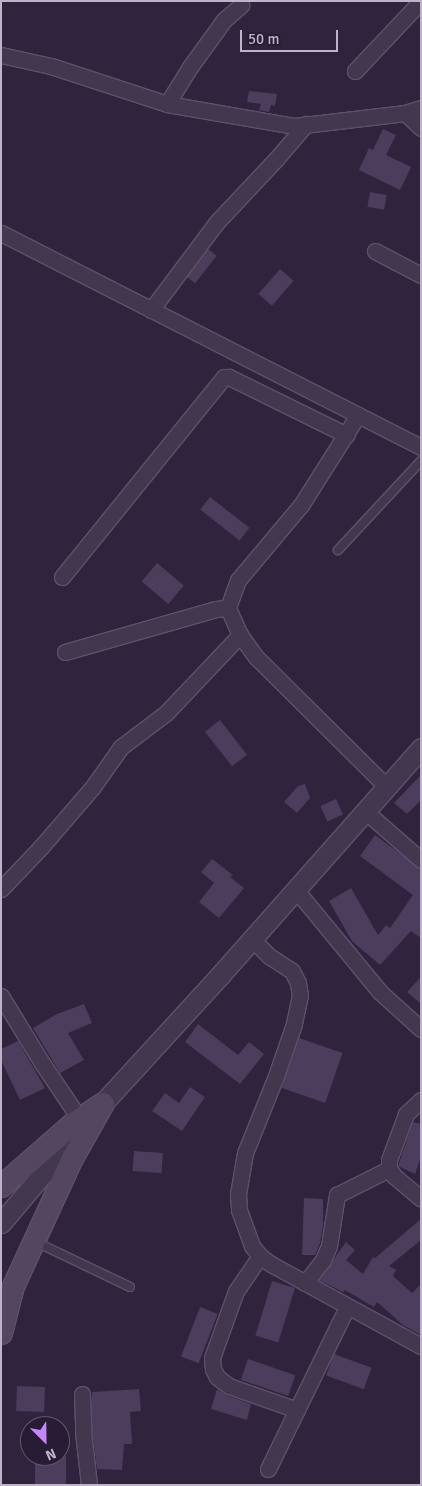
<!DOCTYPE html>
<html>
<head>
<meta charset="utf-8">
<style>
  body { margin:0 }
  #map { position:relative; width:422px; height:1486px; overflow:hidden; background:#30233e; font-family:Signika,sans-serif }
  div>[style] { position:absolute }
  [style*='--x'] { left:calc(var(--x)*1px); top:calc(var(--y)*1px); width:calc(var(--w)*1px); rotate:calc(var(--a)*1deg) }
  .building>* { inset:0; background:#4c3d5c; transform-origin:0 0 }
  .roads { filter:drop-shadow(1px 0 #5d5269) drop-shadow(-1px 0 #5d5269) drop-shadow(0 1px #5d5269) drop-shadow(0 -1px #5d5269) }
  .service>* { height:8px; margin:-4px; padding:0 4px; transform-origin:4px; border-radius:4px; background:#42374e }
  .minor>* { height:15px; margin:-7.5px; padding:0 7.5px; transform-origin:7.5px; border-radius:7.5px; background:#42374e }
  .tertiary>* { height:19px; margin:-9.5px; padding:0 9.5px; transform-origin:9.5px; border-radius:9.5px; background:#42374e }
  .secondary>* { height:21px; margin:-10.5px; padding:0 10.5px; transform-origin:10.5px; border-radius:10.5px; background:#544561 }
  span { translate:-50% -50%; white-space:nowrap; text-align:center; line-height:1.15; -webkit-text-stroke:4.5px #271c33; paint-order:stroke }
  .frame { position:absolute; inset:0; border:2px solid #bfb3c9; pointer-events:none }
  .north { position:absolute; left:20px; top:1416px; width:50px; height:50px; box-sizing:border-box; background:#271c33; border:1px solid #64586f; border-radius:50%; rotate:157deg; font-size:14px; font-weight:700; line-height:20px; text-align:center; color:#bfb3c9 }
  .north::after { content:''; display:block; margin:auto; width:18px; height:22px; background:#c486fb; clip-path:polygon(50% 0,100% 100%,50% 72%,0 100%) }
  .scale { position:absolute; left:240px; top:30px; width:98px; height:22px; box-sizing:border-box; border:2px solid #bfb3c9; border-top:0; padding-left:6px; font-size:15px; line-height:18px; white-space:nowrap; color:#bfb3c9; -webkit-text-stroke:4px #271c33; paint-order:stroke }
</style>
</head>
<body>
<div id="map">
  <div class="building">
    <div style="clip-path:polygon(249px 91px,277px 94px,275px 106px,271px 105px,269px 112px,259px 110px,261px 104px,247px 102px)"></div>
    <div style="clip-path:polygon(383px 129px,396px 135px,386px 155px,411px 167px,400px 190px,359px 170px,369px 148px,373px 150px)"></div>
    <div style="left:370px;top:192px;width:17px;height:15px;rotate:10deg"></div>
    <div style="left:208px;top:249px;width:11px;height:35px;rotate:38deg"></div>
    <div style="left:280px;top:269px;width:18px;height:33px;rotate:41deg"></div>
    <div style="left:210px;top:497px;width:50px;height:16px;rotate:38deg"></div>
    <div style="left:157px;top:563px;width:35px;height:24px;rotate:40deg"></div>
    <div style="left:220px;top:720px;width:44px;height:19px;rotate:52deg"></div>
    <div style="clip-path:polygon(421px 775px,421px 800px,407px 814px,394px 803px)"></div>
    <div style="clip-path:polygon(305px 784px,310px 798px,297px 813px,284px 802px,298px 786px)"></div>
    <div style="left:336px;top:799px;width:17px;height:17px;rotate:66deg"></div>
    <div style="clip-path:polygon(375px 835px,421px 869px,421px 938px,411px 931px,380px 965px,352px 941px,329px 901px,351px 888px,378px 935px,386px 925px,390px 928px,413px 895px,360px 856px)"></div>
    <div style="clip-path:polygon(212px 859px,233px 875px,230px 877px,244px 888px,219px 918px,199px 902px,214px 883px,201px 872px)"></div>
    <div style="clip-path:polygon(421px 977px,421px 1004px,407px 992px)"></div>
    <div style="clip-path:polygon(84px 1004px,92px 1023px,68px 1033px,84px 1060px,60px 1073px,33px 1028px,57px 1014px)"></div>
    <div style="clip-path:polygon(198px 1024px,238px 1055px,249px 1042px,264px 1054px,240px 1084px,185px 1042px)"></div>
    <div style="left:299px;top:1038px;width:46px;height:53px;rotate:19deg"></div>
    <div style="clip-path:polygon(18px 1041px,45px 1088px,20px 1100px,1px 1060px,1px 1049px)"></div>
    <div style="clip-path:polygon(190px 1087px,205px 1097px,182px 1131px,152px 1111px,165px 1093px,179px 1103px)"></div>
    <div style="clip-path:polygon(413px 1122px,421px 1124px,421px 1157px,415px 1174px,398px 1166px)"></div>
    <div style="left:134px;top:1151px;width:29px;height:20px;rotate:4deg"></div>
    <div style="clip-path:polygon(304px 1198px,323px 1199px,323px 1226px,320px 1243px,315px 1255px,302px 1255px)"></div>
    <div style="clip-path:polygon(421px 1219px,421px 1240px,389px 1266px,396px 1270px,393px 1276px,412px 1293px,421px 1284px,421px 1335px,403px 1325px,377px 1302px,374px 1307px,345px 1290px,343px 1292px,319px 1280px,346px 1242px,355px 1250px,346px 1260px,363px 1274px,373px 1257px,375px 1258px)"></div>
    <div style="left:272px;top:1281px;width:24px;height:57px;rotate:17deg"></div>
    <div style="left:200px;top:1307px;width:19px;height:53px;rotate:21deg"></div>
    <div style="left:334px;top:1354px;width:40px;height:23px;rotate:20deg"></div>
    <div style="left:248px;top:1359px;width:50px;height:22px;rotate:19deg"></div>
    <div style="left:17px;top:1386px;width:28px;height:25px;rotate:2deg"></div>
    <div style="clip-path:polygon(139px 1389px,141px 1411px,130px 1412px,132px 1444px,124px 1444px,122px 1470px,97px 1469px,92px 1431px,92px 1392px)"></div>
    <div style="clip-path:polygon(217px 1389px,226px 1395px,251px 1404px,247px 1420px,211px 1409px)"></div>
    <div style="left:35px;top:1456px;width:31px;height:29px"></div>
  </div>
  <div class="roads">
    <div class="service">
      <div style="--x:338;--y:550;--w:122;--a:-47"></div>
      <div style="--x:36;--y:1242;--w:104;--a:25.6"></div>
    </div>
    <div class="minor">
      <div style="--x:1;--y:55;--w:51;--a:12.4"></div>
      <div style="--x:51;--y:66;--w:122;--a:18.1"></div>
      <div style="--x:167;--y:104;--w:44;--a:-58.1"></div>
      <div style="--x:190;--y:67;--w:58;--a:-54.1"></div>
      <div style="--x:224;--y:20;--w:23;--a:-41"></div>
      <div style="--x:241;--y:5;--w:4;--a:-90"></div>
      <div style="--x:355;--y:71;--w:96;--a:-46.7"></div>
      <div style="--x:167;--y:104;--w:130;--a:9.8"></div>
      <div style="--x:295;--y:126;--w:111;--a:-6.7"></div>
      <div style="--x:405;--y:113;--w:17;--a:-17"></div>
      <div style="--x:405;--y:113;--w:22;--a:43"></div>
      <div style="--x:1;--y:233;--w:471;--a:27"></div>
      <div style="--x:375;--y:251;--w:52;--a:27.6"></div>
      <div style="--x:151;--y:310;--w:109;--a:-53.2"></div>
      <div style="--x:216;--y:223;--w:89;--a:-46.8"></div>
      <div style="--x:277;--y:158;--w:45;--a:-49.5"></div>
      <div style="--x:358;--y:415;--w:107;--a:122.3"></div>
      <div style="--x:301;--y:505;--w:98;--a:130"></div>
      <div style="--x:238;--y:580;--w:30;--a:110"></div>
      <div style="--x:228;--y:608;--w:30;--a:66"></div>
      <div style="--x:240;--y:635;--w:27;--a:54"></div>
      <div style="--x:256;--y:657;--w:185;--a:44.8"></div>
      <div style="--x:62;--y:577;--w:257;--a:-51"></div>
      <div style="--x:224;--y:377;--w:5;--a:0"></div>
      <div style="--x:229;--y:377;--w:131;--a:26.2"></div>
      <div style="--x:65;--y:652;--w:157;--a:-15.9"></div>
      <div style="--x:216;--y:609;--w:12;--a:-5"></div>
      <div style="--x:365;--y:811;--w:74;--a:41.2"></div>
      <div style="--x:1;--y:889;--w:58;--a:-46.4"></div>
      <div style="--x:41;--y:847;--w:78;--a:-49.2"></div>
      <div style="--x:92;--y:788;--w:50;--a:-54.7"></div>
      <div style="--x:121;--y:747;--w:56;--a:-37.1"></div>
      <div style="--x:166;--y:713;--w:108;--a:-46.5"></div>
      <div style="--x:296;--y:890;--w:132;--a:50.5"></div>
      <div style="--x:380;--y:992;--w:55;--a:42.1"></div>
      <div style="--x:252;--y:939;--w:24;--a:45"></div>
      <div style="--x:269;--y:956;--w:27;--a:33"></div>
      <div style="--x:292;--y:971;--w:13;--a:63"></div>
      <div style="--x:298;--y:983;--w:12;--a:81"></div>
      <div style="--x:300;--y:995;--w:30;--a:102"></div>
      <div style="--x:294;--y:1024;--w:55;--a:109.1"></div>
      <div style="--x:276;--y:1076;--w:83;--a:111.9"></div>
      <div style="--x:245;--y:1153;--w:42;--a:99.7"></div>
      <div style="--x:238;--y:1194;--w:16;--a:86"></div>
      <div style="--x:239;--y:1210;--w:38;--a:70"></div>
      <div style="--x:252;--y:1246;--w:13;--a:51"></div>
      <div style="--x:260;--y:1256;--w:14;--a:36"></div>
      <div style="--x:271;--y:1264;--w:171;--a:28.7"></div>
      <div style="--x:1;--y:996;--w:79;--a:58.5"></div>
      <div style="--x:42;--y:1063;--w:66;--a:56.1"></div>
      <div style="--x:421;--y:1100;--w:21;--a:137"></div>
      <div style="--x:406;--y:1114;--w:49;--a:110.3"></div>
      <div style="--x:389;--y:1160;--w:9;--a:90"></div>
      <div style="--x:389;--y:1169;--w:9;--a:54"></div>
      <div style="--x:394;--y:1176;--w:35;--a:40"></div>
      <div style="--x:260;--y:1256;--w:42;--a:124.4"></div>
      <div style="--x:236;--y:1291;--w:71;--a:109.7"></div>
      <div style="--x:212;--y:1358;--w:11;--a:85"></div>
      <div style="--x:213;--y:1369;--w:9;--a:63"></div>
      <div style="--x:217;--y:1377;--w:15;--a:37"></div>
      <div style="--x:229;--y:1386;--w:72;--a:19.4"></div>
      <div style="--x:305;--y:1283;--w:29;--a:-52"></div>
      <div style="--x:323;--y:1260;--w:15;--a:-67"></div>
      <div style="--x:329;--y:1246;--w:52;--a:-81.1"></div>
      <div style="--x:337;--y:1195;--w:58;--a:-26.6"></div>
      <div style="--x:82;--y:1394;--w:38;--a:88"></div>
      <div style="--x:83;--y:1432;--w:53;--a:83.5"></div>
      <div style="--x:268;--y:1469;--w:180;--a:-64"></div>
    </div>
    <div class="tertiary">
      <div style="--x:1;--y:1223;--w:157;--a:-49.6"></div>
      <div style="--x:103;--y:1103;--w:176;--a:-47.5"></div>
      <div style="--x:222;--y:973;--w:300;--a:-48.5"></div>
    </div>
    <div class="secondary">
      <div style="--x:1;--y:1186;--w:96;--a:-41.2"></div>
      <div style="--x:73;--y:1123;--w:34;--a:-34"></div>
      <div style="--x:1;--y:1333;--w:49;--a:-75.7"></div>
      <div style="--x:13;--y:1286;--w:141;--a:-65.3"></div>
      <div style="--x:72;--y:1158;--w:63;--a:-60.6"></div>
    </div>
  </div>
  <div class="frame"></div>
  <div class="north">N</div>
  <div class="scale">50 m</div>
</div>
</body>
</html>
